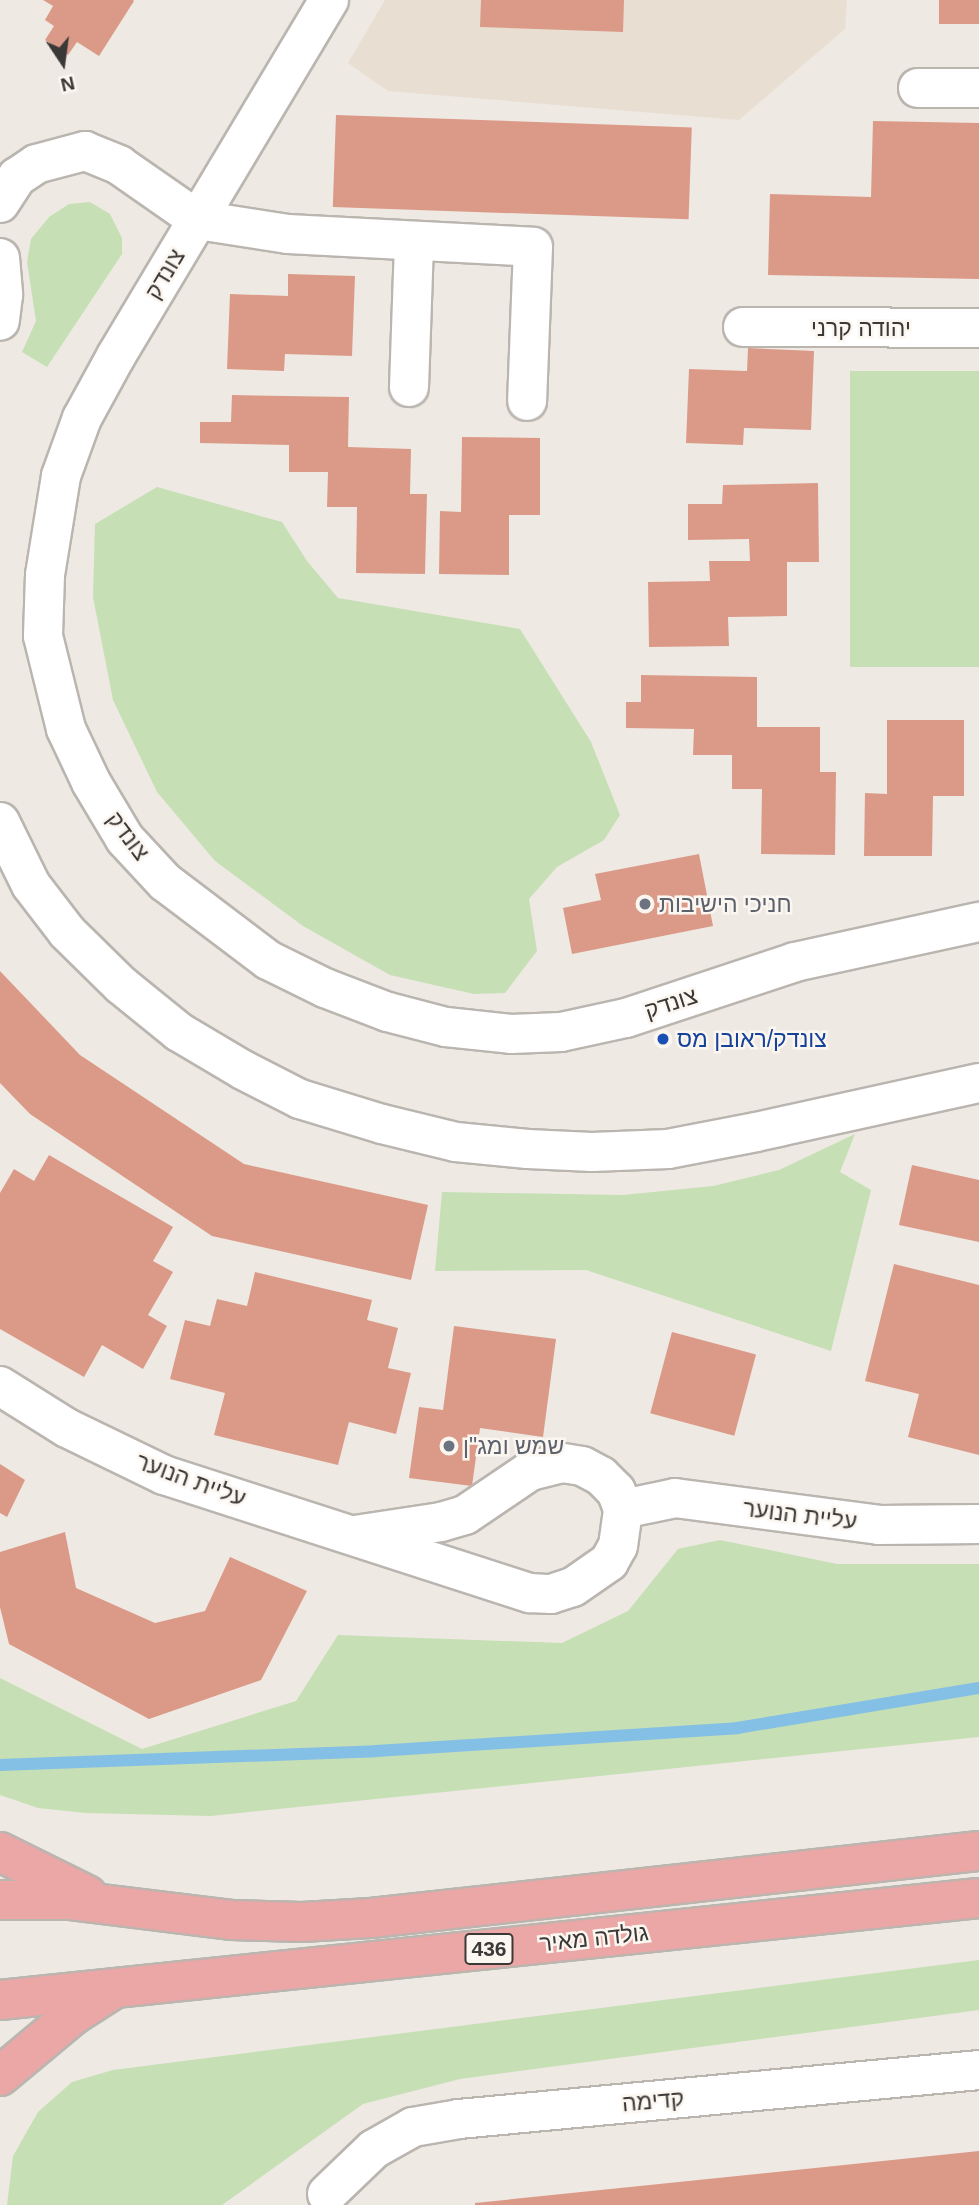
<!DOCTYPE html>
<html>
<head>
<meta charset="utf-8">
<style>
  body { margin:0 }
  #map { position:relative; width:979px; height:2205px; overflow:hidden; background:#eee9e3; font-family:Arial,Heebo,sans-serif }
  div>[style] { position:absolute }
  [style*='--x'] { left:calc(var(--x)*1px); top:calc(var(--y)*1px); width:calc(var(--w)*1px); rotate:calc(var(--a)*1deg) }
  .built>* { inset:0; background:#e9ded2 }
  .green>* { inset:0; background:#c6dfb5; transform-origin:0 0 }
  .stream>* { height:12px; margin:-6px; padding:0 6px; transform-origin:6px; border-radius:6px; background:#84bfe6 }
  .building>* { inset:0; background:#db9a87; transform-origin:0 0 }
  .roads { filter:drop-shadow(2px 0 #bbb5b0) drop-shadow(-2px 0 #bbb5b0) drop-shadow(0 2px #bbb5b0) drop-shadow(0 -2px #bbb5b0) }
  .minor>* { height:38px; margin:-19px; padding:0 19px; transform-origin:19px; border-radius:19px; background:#fff }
  .major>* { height:38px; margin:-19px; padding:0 19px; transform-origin:19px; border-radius:19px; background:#eba6a6 }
  .dots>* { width:19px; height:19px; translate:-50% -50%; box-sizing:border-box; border:4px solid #fcf6f0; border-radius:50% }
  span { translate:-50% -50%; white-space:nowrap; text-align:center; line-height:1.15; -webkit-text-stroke:5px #fcf6f0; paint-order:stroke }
  .shield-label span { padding:2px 5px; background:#fcf6f0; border:2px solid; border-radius:5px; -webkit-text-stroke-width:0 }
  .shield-label { font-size:21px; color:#3b3937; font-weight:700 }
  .street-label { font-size:23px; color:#3b3937 }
  .worship-label { font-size:23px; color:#5b616d }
  .left { translate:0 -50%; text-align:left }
  .transit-label { font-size:23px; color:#164399 }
  .north { position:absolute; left:28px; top:28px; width:70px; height:70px; -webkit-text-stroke:5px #fcf6f0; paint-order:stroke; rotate:167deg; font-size:19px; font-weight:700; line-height:28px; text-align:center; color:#3b3937 }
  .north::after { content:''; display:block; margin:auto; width:24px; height:32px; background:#3b3937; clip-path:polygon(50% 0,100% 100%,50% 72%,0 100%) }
</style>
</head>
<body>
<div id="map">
  <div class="built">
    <div style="clip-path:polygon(385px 0,847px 0,845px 29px,739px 120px,388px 91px,348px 63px)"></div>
  </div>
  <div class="green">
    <div style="clip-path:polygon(90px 202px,110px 214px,122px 238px,122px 254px,47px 367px,22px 352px,36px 321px,27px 262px,31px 239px,49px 217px,69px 204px)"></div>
    <div style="left:979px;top:371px;width:296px;height:129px;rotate:90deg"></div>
    <div style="clip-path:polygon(157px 487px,282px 522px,307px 561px,338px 598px,520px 629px,591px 742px,620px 815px,604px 840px,557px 867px,529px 899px,537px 951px,505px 993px,474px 994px,390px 975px,303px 926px,215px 861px,157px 792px,113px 700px,93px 597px,95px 524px)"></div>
    <div style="clip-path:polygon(855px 1134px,840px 1172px,871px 1190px,831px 1351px,586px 1270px,435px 1271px,442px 1192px,623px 1195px,713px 1186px,779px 1170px)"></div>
    <div style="clip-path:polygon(720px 1540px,837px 1564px,979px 1564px,979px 1737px,211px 1816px,86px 1813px,38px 1808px,0 1795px,0 1678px,142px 1749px,296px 1701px,338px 1635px,562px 1643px,628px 1611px,678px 1549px)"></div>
    <div style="clip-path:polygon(979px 1960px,979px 2010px,460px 2079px,363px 2104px,222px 2205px,7px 2205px,13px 2156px,38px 2112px,72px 2082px,113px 2070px)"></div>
  </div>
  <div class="stream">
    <div style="--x:0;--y:1765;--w:376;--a:-2.1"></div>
    <div style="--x:376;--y:1751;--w:362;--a:-3.6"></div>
    <div style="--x:737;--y:1728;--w:245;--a:-9.4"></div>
  </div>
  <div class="building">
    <div style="clip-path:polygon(43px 0,133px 0,134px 1px,99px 56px,77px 42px,68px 55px,45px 40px,54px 26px,45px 20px,53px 6px)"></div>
    <div style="clip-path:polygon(481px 0,624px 0,623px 32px,480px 27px)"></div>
    <div style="left:939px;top:0;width:40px;height:24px"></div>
    <div style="left:336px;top:115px;width:356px;height:92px;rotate:2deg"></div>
    <div style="clip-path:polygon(873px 121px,979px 123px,979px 279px,768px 275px,770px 194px,871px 197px)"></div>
    <div style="clip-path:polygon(288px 274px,355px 276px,352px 356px,285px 354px,284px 371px,227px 369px,230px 294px,288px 296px)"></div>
    <div style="clip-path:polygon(748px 348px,814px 351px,811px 430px,744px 428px,743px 445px,686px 443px,689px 369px,747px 371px)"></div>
    <div style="clip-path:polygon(232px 395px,349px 397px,348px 447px,411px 449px,410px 494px,427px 494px,425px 574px,356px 573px,357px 507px,327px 507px,328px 472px,289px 472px,289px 445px,200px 443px,200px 422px,231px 422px)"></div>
    <div style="clip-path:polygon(462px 437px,540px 438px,540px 515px,509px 515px,509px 575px,439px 574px,440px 511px,461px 512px)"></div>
    <div style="clip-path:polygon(818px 483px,819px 562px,787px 562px,787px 616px,728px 617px,729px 646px,649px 647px,648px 582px,710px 581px,709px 561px,750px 561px,749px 539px,688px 540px,688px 504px,722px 504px,723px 485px)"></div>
    <div style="clip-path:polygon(641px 675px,757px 677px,757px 727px,820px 727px,820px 772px,836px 772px,835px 855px,761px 854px,762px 789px,732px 789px,732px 755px,693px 755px,694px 729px,626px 728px,626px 702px,641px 702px)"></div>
    <div style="clip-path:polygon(887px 720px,964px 720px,964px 796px,933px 796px,932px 856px,864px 856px,865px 793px,887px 794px)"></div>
    <div style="clip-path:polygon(699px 854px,713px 926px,572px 954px,563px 908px,601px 900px,595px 874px)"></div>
    <div style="clip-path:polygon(0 971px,80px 1055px,244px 1164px,428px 1205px,411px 1280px,212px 1236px,30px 1114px,0 1083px)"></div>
    <div style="clip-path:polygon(49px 1155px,173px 1227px,153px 1261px,173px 1272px,148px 1315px,167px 1326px,143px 1369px,102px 1345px,84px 1377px,0 1329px,0 1193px,14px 1169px,34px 1181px)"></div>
    <div style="clip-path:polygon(912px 1165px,979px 1180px,979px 1242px,899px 1225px)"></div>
    <div style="clip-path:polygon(894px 1264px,979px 1285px,979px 1455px,908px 1437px,919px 1394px,865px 1381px)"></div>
    <div style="clip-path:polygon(255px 1272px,372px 1300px,367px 1320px,398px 1328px,388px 1368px,411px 1373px,396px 1434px,349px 1422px,338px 1465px,214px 1435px,225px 1393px,170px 1379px,185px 1320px,210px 1326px,217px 1299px,247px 1306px)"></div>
    <div style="clip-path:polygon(454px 1326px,556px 1339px,543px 1437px,480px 1428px,472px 1486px,409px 1478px,419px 1407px,443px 1410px)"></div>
    <div style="left:672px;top:1332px;width:87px;height:84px;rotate:15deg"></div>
    <div style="clip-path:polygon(0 1464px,25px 1480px,7px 1517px,0 1513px)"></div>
    <div style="clip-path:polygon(65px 1532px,76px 1588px,155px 1623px,205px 1611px,230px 1557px,307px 1591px,261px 1680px,149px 1719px,9px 1644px,0 1607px,0 1552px)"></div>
    <div style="clip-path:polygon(979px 2151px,979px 2205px,475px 2205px,475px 2203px)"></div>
  </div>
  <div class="roads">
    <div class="minor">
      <div style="--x:329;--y:0;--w:415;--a:120.9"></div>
      <div style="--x:116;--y:356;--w:71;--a:118.7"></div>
      <div style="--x:82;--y:418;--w:62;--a:109.9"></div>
      <div style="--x:61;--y:476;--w:100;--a:99.2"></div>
      <div style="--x:45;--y:575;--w:61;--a:91.9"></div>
      <div style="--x:43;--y:636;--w:96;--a:76.1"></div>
      <div style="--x:66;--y:729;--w:59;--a:64.7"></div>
      <div style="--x:91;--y:782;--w:66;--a:59.2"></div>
      <div style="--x:125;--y:839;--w:59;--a:47.1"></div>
      <div style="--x:165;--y:882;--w:129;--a:37.1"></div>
      <div style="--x:268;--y:960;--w:64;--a:26.2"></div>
      <div style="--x:325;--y:988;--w:67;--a:20.9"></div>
      <div style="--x:388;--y:1012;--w:60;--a:14.5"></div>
      <div style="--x:446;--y:1027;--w:65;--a:6.1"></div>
      <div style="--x:511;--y:1034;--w:50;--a:-2.3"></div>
      <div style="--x:561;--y:1032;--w:66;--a:-12.2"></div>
      <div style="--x:626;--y:1018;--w:178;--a:-18.3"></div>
      <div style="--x:795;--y:962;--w:188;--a:-12.3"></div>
      <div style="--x:918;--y:88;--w:61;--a:0"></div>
      <div style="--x:0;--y:203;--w:31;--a:-57"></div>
      <div style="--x:17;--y:177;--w:23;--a:-34"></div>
      <div style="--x:36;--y:164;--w:51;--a:-14.9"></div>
      <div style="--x:85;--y:151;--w:37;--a:22"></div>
      <div style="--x:119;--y:165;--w:96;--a:34.8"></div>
      <div style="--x:198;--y:220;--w:91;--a:8.8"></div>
      <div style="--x:288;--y:234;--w:245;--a:3"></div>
      <div style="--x:533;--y:247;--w:154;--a:92.2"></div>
      <div style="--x:0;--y:258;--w:37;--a:85"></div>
      <div style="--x:3;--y:295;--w:26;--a:97"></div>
      <div style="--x:743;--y:327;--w:236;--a:0.2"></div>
      <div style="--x:409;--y:387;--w:146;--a:-88"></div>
      <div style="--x:0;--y:822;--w:70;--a:63.8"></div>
      <div style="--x:31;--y:885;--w:59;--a:52.5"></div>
      <div style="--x:67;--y:932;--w:76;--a:44.5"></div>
      <div style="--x:121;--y:985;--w:75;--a:39"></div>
      <div style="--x:179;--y:1032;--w:74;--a:30.7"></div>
      <div style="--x:243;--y:1070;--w:64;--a:27"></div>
      <div style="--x:300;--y:1099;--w:86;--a:17"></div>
      <div style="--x:382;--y:1124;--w:76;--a:13.7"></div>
      <div style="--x:456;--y:1142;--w:72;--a:5.6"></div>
      <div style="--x:528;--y:1149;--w:64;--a:2.7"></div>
      <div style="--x:592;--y:1152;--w:76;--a:-2.3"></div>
      <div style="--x:668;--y:1149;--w:90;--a:-10.9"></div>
      <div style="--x:756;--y:1132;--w:228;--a:-12.4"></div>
      <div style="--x:0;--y:1386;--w:79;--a:32.1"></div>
      <div style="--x:67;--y:1428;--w:108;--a:25.9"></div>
      <div style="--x:164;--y:1475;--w:385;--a:17.9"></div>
      <div style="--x:530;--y:1593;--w:21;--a:3"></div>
      <div style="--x:551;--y:1594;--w:23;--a:-18"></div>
      <div style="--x:573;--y:1587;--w:44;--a:-34.8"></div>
      <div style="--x:609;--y:1562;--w:18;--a:-61"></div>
      <div style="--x:618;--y:1546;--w:37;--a:-82"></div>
      <div style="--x:623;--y:1509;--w:19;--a:-111"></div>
      <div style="--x:616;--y:1491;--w:21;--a:-135"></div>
      <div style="--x:601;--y:1476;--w:21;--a:-152"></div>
      <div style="--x:582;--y:1466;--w:20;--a:-171"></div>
      <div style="--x:562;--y:1463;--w:33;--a:166"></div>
      <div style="--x:530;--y:1471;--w:78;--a:145.9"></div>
      <div style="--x:465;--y:1515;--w:25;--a:164"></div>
      <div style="--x:441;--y:1522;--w:87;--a:171.4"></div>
      <div style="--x:623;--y:1509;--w:53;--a:-11.9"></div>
      <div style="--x:675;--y:1498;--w:206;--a:7.5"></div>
      <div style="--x:879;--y:1525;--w:100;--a:-0.6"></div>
      <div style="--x:327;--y:2194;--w:65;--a:-43.8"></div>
      <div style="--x:374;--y:2149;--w:45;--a:-29.4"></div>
      <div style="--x:413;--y:2127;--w:47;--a:-9.9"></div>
      <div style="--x:459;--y:2119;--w:522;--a:-5.38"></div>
    </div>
    <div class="major">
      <div style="--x:0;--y:1852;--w:97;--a:26.3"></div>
      <div style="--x:0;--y:1900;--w:69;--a:0"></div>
      <div style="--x:69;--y:1900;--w:163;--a:7"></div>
      <div style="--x:231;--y:1920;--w:71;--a:1.6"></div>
      <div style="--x:302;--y:1922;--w:69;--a:-3.3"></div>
      <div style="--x:371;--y:1918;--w:612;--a:-6.29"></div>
      <div style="--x:0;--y:2000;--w:984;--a:-5.95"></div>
      <div style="--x:0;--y:2076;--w:95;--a:-39.9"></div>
      <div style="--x:73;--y:2015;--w:46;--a:-32.7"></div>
    </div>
  </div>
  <div class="dots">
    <div style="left:645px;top:904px;background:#6b7280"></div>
    <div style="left:663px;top:1039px;background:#1a4fb4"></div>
    <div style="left:449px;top:1446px;background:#6b7280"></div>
  </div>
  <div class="shield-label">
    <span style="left:489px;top:1949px">436</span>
  </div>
  <div class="street-label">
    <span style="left:165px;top:274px;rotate:-59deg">צונדק</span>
    <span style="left:861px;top:328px">יהודה קרני</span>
    <span style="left:128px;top:836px;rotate:53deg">צונדק</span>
    <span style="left:671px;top:1003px;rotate:-18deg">צונדק</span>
    <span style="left:191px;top:1480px;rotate:20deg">עליית הנוער</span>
    <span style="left:800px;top:1515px;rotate:7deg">עליית הנוער</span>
    <span style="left:594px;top:1938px;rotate:-6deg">גולדה מאיר</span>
    <span style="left:653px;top:2101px;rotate:-5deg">קדימה</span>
  </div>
  <div class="worship-label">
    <span class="left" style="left:659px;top:904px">חניכי הישיבות</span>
    <span class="left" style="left:463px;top:1446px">שמש ומג"ן</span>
  </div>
  <div class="transit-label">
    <span class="left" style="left:677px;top:1039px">צונדק/ראובן מס</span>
  </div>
  <div class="north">N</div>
</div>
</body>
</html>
